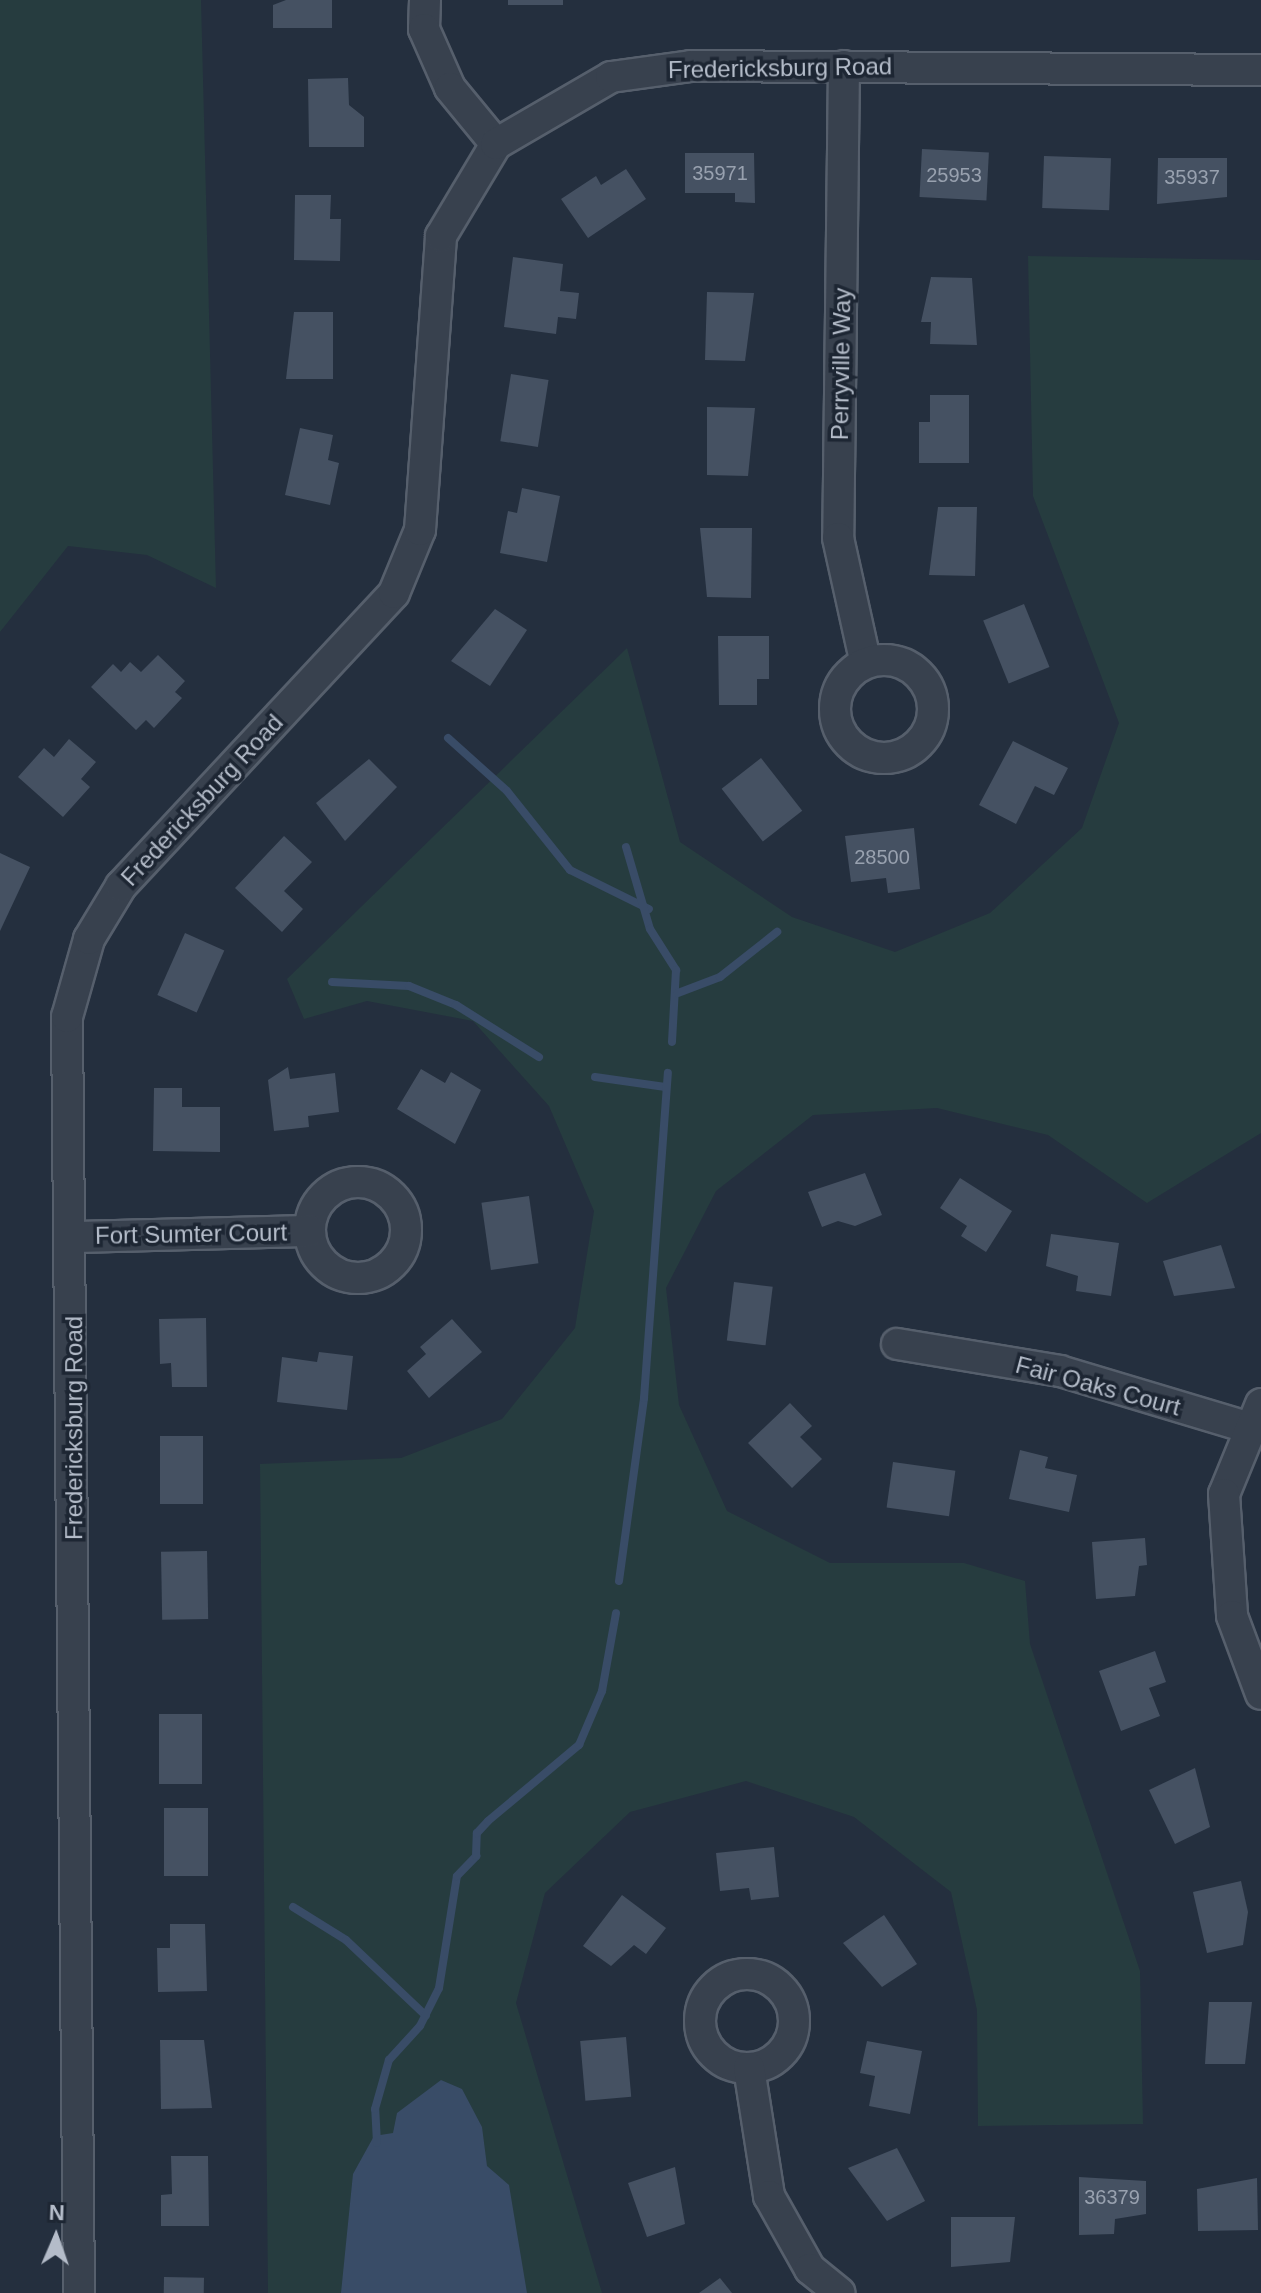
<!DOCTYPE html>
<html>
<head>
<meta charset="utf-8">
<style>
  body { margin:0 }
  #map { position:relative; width:1261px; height:2293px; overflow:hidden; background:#242f3e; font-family:Helvetica,sans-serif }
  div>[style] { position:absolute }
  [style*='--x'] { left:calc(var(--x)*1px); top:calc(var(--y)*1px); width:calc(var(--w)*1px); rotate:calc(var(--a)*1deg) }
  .green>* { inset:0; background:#263c3f }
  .water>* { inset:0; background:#394c67 }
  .stream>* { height:8px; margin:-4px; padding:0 4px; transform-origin:4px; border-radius:4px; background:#394c67 }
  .building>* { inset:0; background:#455162; transform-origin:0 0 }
  .roads { filter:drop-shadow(2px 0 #565f6c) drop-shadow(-2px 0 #565f6c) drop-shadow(0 2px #565f6c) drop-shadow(0 -2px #565f6c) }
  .minor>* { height:30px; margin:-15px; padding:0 15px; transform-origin:15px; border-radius:15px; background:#38414e }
  .minor>.ring { margin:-15px; padding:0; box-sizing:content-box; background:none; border:30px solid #38414e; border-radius:50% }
  span { translate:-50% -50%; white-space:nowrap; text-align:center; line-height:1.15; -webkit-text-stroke:7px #1d2633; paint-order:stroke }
  .number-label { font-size:20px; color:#98a1af }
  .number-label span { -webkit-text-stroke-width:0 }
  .street-label { font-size:24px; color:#b4bcc9 }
  .north { position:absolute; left:16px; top:2197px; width:80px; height:80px; -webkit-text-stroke:6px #1d2633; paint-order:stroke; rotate:2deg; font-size:22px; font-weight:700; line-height:32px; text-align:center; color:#b4bcc9 }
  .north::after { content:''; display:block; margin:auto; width:28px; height:36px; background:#b4bcc9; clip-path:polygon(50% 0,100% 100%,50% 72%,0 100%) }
</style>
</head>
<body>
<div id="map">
  <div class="green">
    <div style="clip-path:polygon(0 0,201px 0,216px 588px,147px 555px,68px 546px,0 632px)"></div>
    <div style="clip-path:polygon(1028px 256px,1261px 260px,1261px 1133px,1147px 1203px,1048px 1135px,937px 1108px,813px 1115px,716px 1191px,666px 1288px,679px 1405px,727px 1511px,830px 1563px,964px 1563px,1025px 1581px,1030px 1644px,1140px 1971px,1143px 2124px,978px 2126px,977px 2010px,951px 1892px,854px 1817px,746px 1781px,630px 1812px,545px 1893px,516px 2003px,602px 2293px,268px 2293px,260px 1464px,401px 1458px,502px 1419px,575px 1328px,594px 1211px,549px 1106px,473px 1021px,367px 1001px,304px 1019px,287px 979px,627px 648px,680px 842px,792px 917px,895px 952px,990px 913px,1082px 828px,1119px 723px,1033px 496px)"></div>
  </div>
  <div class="water">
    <div style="clip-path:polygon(441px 2080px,462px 2089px,482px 2127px,487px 2166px,509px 2185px,527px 2293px,341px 2293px,353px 2174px,374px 2136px,393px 2133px,397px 2113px)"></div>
  </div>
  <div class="stream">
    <div style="--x:448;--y:738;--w:79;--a:41.9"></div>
    <div style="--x:507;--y:791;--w:101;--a:51.4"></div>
    <div style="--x:570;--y:870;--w:88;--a:26.3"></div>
    <div style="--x:626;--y:847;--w:85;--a:73.7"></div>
    <div style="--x:650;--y:929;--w:49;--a:57.6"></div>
    <div style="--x:676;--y:970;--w:72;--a:93.2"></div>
    <div style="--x:332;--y:982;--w:77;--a:3"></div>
    <div style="--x:409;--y:986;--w:51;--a:22"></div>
    <div style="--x:456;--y:1005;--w:98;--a:32.1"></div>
    <div style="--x:678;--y:993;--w:45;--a:-20.9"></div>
    <div style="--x:720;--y:977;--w:73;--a:-38.3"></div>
    <div style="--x:595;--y:1077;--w:71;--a:8.1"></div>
    <div style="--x:619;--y:1581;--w:185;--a:-82.2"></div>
    <div style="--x:644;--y:1398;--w:326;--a:-85.8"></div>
    <div style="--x:293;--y:1907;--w:62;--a:31.9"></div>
    <div style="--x:346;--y:1940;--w:110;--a:43.5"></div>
    <div style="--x:377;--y:2143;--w:34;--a:-93"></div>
    <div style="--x:375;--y:2109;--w:51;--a:-74.1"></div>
    <div style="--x:389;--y:2060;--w:46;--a:-47.6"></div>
    <div style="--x:420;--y:2026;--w:42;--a:-63.4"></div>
    <div style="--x:439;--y:1988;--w:113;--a:-80.9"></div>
    <div style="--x:457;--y:1876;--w:28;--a:-46"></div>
    <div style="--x:476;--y:1856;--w:23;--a:-88"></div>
    <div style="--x:477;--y:1833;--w:16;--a:-47"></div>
    <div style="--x:488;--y:1821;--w:119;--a:-39.9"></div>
    <div style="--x:579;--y:1745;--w:59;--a:-66.9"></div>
    <div style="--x:602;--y:1691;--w:79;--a:-79.8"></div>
  </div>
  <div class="building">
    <div style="clip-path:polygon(286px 0,332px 0,332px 28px,273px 28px,273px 5px)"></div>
    <div style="left:508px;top:0;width:55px;height:5px"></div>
    <div style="clip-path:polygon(348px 78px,349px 105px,364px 117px,364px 147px,309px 147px,308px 79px)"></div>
    <div style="left:922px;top:149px;width:67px;height:48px;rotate:3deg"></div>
    <div style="clip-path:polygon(685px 153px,754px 153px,755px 203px,735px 202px,735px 193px,685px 193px)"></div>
    <div style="left:1044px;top:156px;width:67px;height:52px;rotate:2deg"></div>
    <div style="clip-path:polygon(1158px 158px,1227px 158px,1227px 197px,1157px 204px)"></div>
    <div style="clip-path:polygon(626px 169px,646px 199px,588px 238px,561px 199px,596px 176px,601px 185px)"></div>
    <div style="clip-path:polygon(295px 195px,331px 195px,330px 219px,341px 219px,340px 261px,294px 260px)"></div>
    <div style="clip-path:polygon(513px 257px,563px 264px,560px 291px,579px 293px,576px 319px,558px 317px,556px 334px,504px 327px)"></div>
    <div style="clip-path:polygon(931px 277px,972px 278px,977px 345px,930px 344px,931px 322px,921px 322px)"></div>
    <div style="clip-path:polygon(707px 292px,754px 293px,745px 361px,705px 360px)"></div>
    <div style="clip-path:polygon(294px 312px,333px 312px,333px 379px,286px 379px)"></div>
    <div style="left:511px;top:374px;width:38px;height:68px;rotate:9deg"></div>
    <div style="clip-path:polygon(930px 395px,969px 395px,969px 463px,919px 463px,919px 422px,930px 422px)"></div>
    <div style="clip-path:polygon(707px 407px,755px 408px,748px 476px,707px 475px)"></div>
    <div style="clip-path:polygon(300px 428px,333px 435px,328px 460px,339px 463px,330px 505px,285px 495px)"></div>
    <div style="clip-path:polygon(522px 488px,560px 496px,547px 562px,500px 553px,508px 511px,517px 513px)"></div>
    <div style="clip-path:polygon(938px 507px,977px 507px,975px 576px,929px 575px)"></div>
    <div style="clip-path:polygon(700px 528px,752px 528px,751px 598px,707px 597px)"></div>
    <div style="left:1024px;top:604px;width:68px;height:44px;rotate:68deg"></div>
    <div style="clip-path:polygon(495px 609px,527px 630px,490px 686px,451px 661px)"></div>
    <div style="clip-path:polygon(718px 636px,769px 636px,769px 679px,757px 679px,757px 705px,719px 705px)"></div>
    <div style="clip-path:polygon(158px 655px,185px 681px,175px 692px,182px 698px,154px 728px,146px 720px,136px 730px,91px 687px,113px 664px,121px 672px,130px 662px,141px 672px)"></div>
    <div style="clip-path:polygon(69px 739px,96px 762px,81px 779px,90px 787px,63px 817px,18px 777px,44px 748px,54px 757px)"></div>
    <div style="clip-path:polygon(1013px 741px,1068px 768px,1054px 795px,1035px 786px,1016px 824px,979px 805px)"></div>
    <div style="left:761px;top:758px;width:67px;height:50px;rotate:52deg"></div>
    <div style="clip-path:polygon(369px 759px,397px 787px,345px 841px,316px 803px)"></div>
    <div style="clip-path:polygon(914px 828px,920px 889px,888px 893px,886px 878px,851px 882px,845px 836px)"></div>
    <div style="clip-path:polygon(284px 836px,312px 862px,284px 891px,303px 909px,282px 932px,235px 888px)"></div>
    <div style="clip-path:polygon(0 853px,30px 867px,0 931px)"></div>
    <div style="left:185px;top:933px;width:43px;height:68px;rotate:24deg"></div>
    <div style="clip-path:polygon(288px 1067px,290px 1079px,335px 1073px,339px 1112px,308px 1116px,309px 1127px,274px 1131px,268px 1080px)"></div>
    <div style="clip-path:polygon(421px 1069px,445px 1083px,451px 1072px,481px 1090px,455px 1144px,397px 1109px)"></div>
    <div style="clip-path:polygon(154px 1088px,182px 1088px,182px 1107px,220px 1107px,220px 1152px,153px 1151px)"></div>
    <div style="clip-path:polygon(865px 1173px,882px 1215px,855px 1226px,838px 1221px,822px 1227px,808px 1192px)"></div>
    <div style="clip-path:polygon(960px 1178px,1012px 1211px,986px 1252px,961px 1236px,967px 1226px,940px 1208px)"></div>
    <div style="left:529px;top:1196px;width:68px;height:48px;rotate:82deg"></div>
    <div style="clip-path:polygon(1051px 1234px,1119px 1243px,1111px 1296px,1076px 1291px,1078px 1276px,1046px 1266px)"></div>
    <div style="clip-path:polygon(1221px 1245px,1235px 1288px,1174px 1296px,1163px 1261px)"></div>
    <div style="left:734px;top:1282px;width:39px;height:59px;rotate:7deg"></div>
    <div style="clip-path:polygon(206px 1318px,207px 1387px,172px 1387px,171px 1363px,160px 1364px,159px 1319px)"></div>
    <div style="clip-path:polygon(452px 1319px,482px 1352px,429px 1398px,407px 1371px,426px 1354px,420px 1347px)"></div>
    <div style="clip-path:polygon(319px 1352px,353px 1356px,347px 1410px,277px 1402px,282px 1357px,317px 1362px)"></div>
    <div style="clip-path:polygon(790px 1403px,812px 1426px,800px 1437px,822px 1459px,792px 1488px,748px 1443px)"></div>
    <div style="left:160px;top:1436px;width:43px;height:68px"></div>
    <div style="clip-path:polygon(1020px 1450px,1048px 1457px,1045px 1468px,1077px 1475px,1069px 1512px,1009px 1499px)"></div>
    <div style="left:893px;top:1462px;width:63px;height:46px;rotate:8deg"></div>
    <div style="clip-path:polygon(1145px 1538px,1147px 1565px,1139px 1566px,1135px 1596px,1096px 1599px,1092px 1542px)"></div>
    <div style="left:207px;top:1551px;width:68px;height:46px;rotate:89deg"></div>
    <div style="clip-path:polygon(1155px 1651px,1166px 1682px,1149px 1688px,1160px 1716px,1121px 1731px,1099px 1671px)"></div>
    <div style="left:159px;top:1714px;width:43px;height:70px"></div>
    <div style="clip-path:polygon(1195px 1768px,1210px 1827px,1175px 1844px,1149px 1790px)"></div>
    <div style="left:164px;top:1808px;width:44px;height:68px"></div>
    <div style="clip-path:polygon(774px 1847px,779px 1897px,751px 1900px,749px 1888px,720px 1891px,716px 1853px)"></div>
    <div style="clip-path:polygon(1241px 1881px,1248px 1912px,1243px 1945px,1207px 1953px,1193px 1892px)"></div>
    <div style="clip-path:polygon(622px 1895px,666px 1928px,646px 1954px,634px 1945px,611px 1966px,583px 1946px)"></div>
    <div style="clip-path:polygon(884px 1915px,917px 1964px,882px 1987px,843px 1943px)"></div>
    <div style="clip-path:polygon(170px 1924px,205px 1924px,207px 1991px,158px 1992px,157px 1948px,170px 1948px)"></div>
    <div style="clip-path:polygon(1209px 2002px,1252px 2002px,1245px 2064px,1205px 2064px)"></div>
    <div style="left:626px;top:2037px;width:60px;height:46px;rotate:85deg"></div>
    <div style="clip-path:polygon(160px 2040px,204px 2040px,212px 2108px,161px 2109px)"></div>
    <div style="clip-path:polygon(867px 2041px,922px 2051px,910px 2114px,869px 2106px,875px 2076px,860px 2073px)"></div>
    <div style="clip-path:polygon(897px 2148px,925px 2201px,887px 2221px,848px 2168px)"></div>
    <div style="clip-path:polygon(171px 2156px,208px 2156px,209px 2226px,161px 2226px,161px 2195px,172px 2194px)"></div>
    <div style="clip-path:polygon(675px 2167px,685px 2224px,647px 2237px,628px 2183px)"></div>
    <div style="clip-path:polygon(1079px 2177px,1146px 2181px,1146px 2214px,1115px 2219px,1114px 2234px,1079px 2235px)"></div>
    <div style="clip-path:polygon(1257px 2178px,1258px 2230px,1198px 2231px,1197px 2189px)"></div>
    <div style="clip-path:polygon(951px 2217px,1015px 2217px,1010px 2262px,951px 2267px)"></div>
    <div style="left:164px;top:2277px;width:40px;height:16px;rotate:1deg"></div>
    <div style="clip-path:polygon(720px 2278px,732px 2293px,699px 2293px)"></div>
  </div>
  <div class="roads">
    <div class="minor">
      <div style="--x:425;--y:0;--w:29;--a:92"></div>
      <div style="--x:424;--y:29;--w:64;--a:66.2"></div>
      <div style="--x:450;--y:88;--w:72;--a:50.6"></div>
      <div style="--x:844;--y:66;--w:472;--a:90.7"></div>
      <div style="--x:838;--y:538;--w:125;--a:77.5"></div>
      <div class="ring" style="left:835px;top:660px;width:68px;height:68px"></div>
      <div class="ring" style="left:310px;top:1182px;width:66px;height:66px"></div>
      <div style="--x:73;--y:1237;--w:237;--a:-1.5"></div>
      <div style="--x:897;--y:1344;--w:165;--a:9.4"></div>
      <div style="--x:1060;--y:1371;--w:198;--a:16.7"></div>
      <div style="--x:1261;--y:1404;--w:97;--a:112.3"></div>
      <div style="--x:1224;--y:1494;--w:122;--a:86.2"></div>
      <div style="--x:1232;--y:1616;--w:83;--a:69.6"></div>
      <div class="ring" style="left:700px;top:1974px;width:64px;height:64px"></div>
      <div style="--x:749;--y:2068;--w:130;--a:81.1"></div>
      <div style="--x:769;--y:2196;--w:84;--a:60.7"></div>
      <div style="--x:810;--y:2269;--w:38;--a:39"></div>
      <div style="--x:79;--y:2293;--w:1276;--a:-90.54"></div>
      <div style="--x:67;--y:1017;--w:81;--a:-74.2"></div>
      <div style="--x:89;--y:939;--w:62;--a:-58.9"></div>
      <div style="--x:121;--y:886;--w:400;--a:-47"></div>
      <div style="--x:394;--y:593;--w:68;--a:-67.6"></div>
      <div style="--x:420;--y:530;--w:295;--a:-85.9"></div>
      <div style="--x:441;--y:236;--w:107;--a:-59.1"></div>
      <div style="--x:496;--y:144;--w:133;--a:-30.2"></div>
      <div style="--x:611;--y:77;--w:81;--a:-7.8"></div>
      <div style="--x:691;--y:66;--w:570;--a:0.4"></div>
    </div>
  </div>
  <div class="number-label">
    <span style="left:720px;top:173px">35971</span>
    <span style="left:954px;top:175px">25953</span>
    <span style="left:1192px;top:177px">35937</span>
    <span style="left:882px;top:857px">28500</span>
    <span style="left:1112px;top:2197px">36379</span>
  </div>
  <div class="street-label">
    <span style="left:780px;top:68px;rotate:-1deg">Fredericksburg Road</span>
    <span style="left:841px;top:364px;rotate:-89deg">Perryville Way</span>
    <span style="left:202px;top:800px;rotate:-47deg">Fredericksburg Road</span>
    <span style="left:191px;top:1234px;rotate:-1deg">Fort Sumter Court</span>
    <span style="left:1098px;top:1386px;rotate:15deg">Fair Oaks Court</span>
    <span style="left:74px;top:1428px;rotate:-90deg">Fredericksburg Road</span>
  </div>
  <div class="north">N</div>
</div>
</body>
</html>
